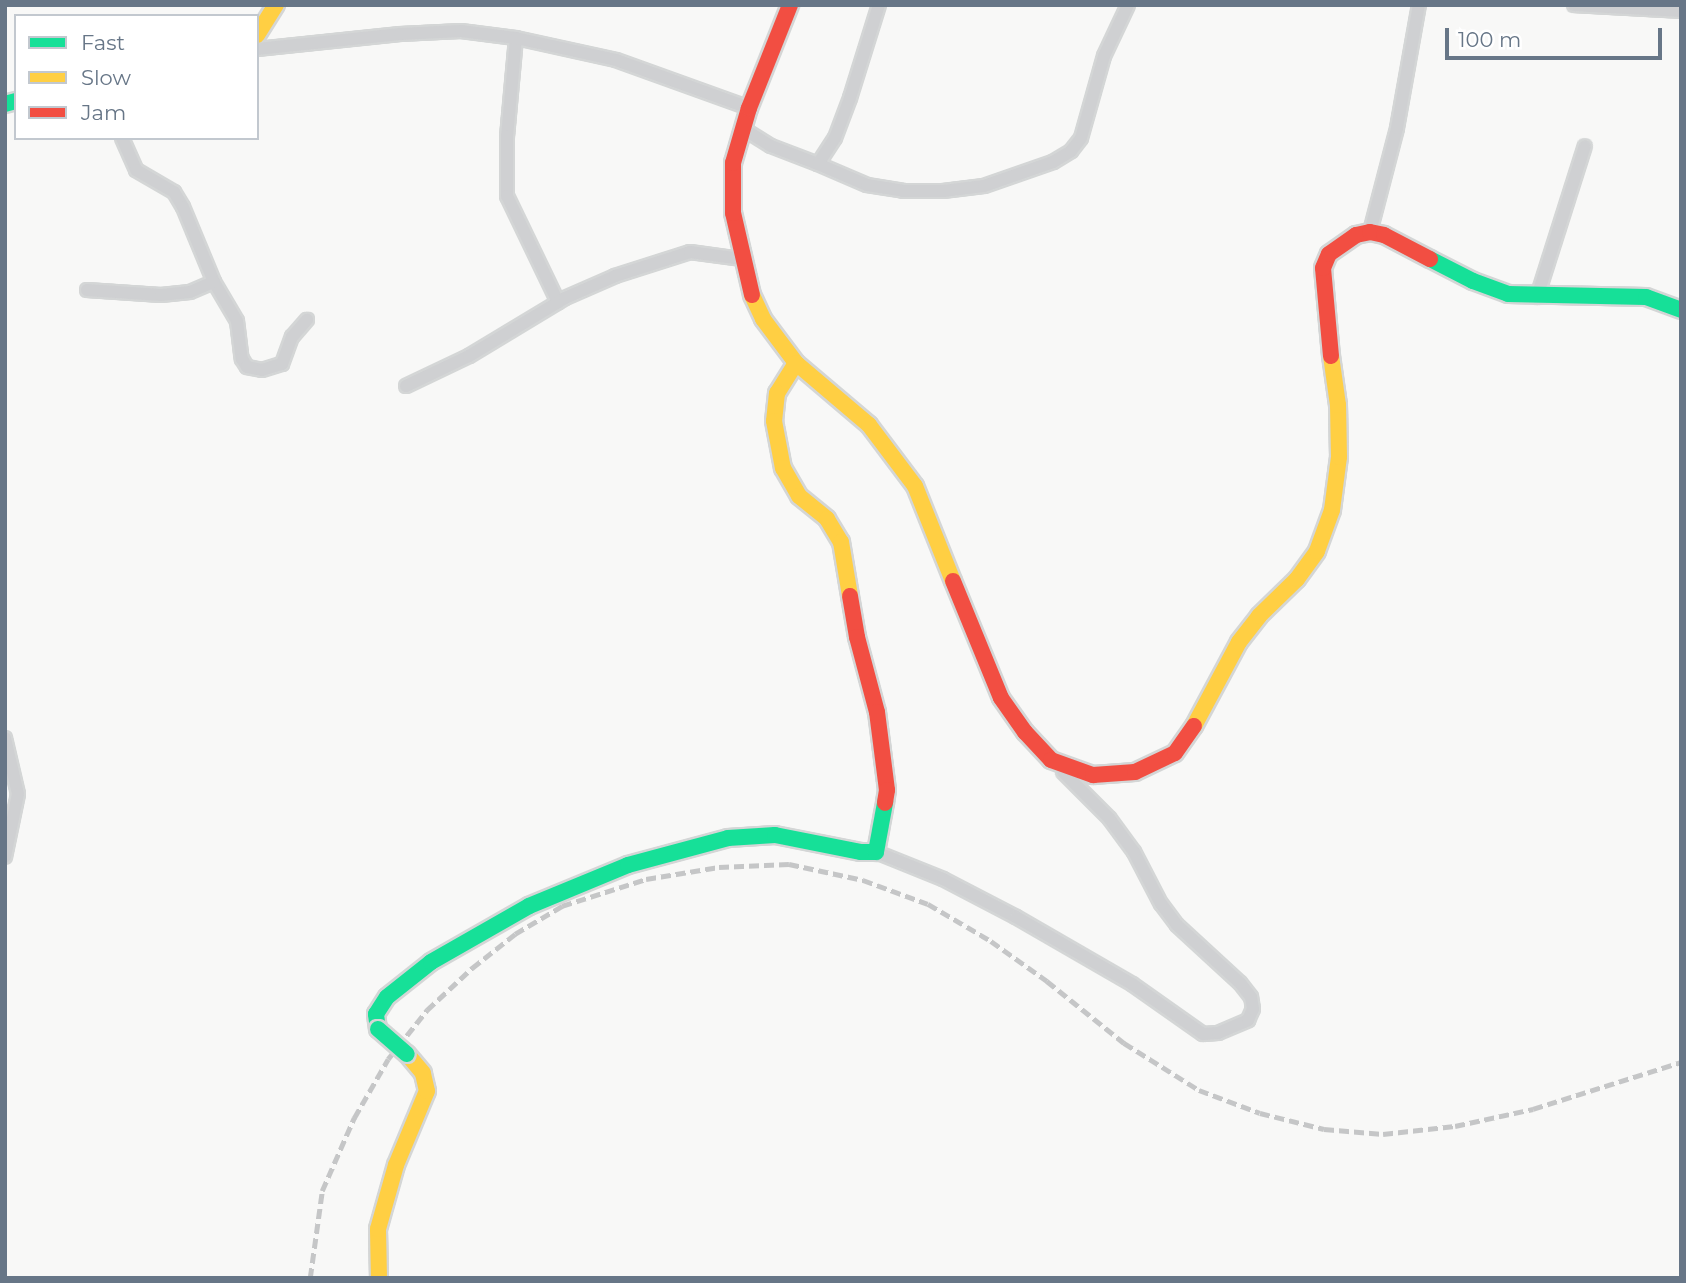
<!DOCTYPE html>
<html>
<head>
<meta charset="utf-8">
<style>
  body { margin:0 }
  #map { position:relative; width:1686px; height:1283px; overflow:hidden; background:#f8f8f7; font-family:Montserrat,sans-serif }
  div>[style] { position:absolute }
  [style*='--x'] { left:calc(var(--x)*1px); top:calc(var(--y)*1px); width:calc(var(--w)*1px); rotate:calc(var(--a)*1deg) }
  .roads { filter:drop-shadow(2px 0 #d4d6d6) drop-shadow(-2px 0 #d4d6d6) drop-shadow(0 2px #d4d6d6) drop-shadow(0 -2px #d4d6d6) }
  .street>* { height:12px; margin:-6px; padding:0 6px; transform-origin:6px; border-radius:6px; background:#cfd0d2 }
  .fast>* { height:16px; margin:-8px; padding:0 8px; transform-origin:8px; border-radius:8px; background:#16e098 }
  .slow>* { height:16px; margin:-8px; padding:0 8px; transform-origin:8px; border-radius:8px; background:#ffcf43 }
  .jam>* { height:16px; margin:-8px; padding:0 8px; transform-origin:8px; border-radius:8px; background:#f24e42 }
  .rail>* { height:4.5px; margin-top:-2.25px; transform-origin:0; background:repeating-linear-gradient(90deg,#c5c6c7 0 10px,transparent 0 15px) }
  .bridges { filter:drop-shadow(2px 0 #d4d6d6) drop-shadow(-2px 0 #d4d6d6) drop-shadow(0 2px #d4d6d6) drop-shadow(0 -2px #d4d6d6) }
  .fast-bridge>* { height:16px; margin:-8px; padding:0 8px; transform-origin:8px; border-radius:8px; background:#16e098 }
  span { translate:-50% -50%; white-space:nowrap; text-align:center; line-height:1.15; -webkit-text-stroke:7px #fff; paint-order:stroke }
  .frame { position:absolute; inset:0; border:7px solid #677687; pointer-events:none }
  .legend { position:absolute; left:14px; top:14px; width:245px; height:126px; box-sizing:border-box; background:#fff; border:2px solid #c2c8cf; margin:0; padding:9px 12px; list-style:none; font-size:21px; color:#677687 }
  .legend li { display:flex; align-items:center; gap:14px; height:35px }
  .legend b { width:35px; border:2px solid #c2c8cf }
  .scale { position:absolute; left:1445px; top:28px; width:217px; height:32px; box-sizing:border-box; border:4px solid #677687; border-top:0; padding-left:9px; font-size:21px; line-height:24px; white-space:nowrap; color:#677687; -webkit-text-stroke:5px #fff; paint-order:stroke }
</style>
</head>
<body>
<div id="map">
  <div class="roads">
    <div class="street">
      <div style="--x:1574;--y:5;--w:107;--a:3.2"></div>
      <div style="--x:516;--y:38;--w:98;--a:95.2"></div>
      <div style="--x:507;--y:136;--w:60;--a:90"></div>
      <div style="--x:507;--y:196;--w:118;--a:64.3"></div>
      <div style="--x:257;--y:49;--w:144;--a:-6"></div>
      <div style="--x:400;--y:34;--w:61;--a:-2.8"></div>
      <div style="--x:461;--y:31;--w:55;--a:7.3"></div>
      <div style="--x:516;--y:38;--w:102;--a:12.4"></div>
      <div style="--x:616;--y:60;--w:141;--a:19.8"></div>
      <div style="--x:742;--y:128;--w:34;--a:32"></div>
      <div style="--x:771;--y:146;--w:50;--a:21"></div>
      <div style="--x:818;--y:164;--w:31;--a:-57"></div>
      <div style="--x:835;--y:138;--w:43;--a:-69.4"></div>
      <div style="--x:850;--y:98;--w:97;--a:-72.7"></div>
      <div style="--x:122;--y:138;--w:35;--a:66"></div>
      <div style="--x:136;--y:170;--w:44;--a:30.1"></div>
      <div style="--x:174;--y:192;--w:17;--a:59"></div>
      <div style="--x:183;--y:207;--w:81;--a:67.5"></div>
      <div style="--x:214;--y:282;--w:45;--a:59.5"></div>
      <div style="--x:237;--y:321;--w:38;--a:83"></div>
      <div style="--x:242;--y:359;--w:9;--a:58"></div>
      <div style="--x:247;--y:367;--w:15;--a:11"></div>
      <div style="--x:262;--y:370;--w:21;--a:-17"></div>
      <div style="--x:282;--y:364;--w:29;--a:-70"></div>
      <div style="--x:292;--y:337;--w:23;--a:-49"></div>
      <div style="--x:818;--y:164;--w:53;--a:23.2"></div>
      <div style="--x:867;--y:185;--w:36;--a:9"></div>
      <div style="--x:903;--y:191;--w:40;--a:0"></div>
      <div style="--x:943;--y:191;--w:41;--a:-7"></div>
      <div style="--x:984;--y:186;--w:73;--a:-19.2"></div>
      <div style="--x:1053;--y:162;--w:21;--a:-31"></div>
      <div style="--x:1071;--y:151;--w:16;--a:-52"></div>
      <div style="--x:1081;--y:138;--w:85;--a:-74.3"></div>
      <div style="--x:1104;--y:56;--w:56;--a:-64.8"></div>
      <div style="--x:1370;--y:232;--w:107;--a:-75.4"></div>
      <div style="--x:1397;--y:128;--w:125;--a:-79.9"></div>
      <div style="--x:87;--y:290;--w:74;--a:3.9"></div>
      <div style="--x:161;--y:295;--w:29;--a:-6"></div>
      <div style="--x:190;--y:292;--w:26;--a:-23"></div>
      <div style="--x:1537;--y:297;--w:158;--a:-72.4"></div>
      <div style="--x:406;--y:386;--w:70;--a:-25.5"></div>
      <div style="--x:469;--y:356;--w:112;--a:-31.1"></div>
      <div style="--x:565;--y:298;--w:55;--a:-23.7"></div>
      <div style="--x:615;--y:276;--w:79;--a:-17.7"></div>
      <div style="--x:690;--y:252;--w:51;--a:7.8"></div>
      <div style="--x:5;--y:738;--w:57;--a:76.9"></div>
      <div style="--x:18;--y:794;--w:64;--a:101.7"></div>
      <div style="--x:876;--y:852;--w:72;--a:21.9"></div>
      <div style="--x:943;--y:879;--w:82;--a:27.5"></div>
      <div style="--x:1016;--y:917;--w:134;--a:30"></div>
      <div style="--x:1132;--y:984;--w:87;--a:35.2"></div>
      <div style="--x:1203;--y:1034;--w:15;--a:-4"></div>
      <div style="--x:1218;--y:1033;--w:33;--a:-23"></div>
      <div style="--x:1248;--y:1020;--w:12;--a:-66"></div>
      <div style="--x:1253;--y:1009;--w:12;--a:-99"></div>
      <div style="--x:1251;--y:997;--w:18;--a:-128"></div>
      <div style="--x:1240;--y:983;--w:86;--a:-137.4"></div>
      <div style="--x:1177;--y:925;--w:26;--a:-127"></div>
      <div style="--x:1161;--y:904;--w:59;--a:-117.4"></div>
      <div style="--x:1134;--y:852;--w:42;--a:-126.3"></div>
      <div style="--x:1109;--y:818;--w:65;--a:-135"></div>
    </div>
    <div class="fast">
      <div style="--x:5;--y:104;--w:11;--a:-15"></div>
      <div style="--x:1430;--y:259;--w:48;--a:27.1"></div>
      <div style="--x:1473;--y:281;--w:37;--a:20"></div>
      <div style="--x:1508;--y:294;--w:138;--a:1.2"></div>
      <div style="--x:1646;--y:297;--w:37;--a:20"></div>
      <div style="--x:378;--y:1029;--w:15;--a:-98"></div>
      <div style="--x:376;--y:1014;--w:20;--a:-57"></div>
      <div style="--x:387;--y:997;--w:56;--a:-38.5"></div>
      <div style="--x:431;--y:962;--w:113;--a:-29.7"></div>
      <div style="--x:529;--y:906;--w:107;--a:-22.5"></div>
      <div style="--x:628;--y:865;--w:104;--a:-15.1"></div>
      <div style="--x:728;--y:838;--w:47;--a:-3.7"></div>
      <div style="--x:775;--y:835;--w:88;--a:11.2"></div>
      <div style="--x:861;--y:852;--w:15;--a:0"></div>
      <div style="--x:876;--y:852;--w:50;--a:-79.6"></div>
    </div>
    <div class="slow">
      <div style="--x:257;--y:35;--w:36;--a:-58"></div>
      <div style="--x:752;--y:295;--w:26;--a:65"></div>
      <div style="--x:763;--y:319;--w:55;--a:53.1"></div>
      <div style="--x:796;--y:363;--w:96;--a:40.3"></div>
      <div style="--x:869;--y:425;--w:76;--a:53"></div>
      <div style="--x:915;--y:486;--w:102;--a:68.2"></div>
      <div style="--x:796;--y:363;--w:36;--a:122"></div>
      <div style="--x:777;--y:393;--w:28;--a:96"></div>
      <div style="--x:774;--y:421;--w:48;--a:79.2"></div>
      <div style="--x:783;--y:468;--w:32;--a:60"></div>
      <div style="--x:799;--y:496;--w:36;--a:39"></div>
      <div style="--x:827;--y:519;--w:27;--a:59"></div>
      <div style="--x:841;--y:542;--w:55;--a:80.5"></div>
      <div style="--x:1194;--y:726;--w:95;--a:-61.8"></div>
      <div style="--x:1239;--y:642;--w:33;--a:-52"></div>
      <div style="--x:1259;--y:616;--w:53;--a:-44.2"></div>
      <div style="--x:1297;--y:579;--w:34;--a:-54"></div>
      <div style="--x:1317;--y:551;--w:44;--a:-69.9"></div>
      <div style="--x:1332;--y:510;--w:53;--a:-82.5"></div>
      <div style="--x:1339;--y:457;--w:52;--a:-91.1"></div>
      <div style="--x:1338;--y:405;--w:49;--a:-98.1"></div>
      <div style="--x:379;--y:1278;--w:49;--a:-91.2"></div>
      <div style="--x:378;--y:1229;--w:66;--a:-74.3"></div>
      <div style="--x:396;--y:1165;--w:80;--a:-67.3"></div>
      <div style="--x:427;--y:1091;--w:18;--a:-103"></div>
      <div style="--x:423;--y:1073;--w:25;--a:-130"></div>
    </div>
    <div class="jam">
      <div style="--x:752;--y:295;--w:84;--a:-103"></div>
      <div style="--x:733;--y:213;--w:50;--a:-90"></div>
      <div style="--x:733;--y:163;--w:57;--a:-73.8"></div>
      <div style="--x:749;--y:108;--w:111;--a:-68.3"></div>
      <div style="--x:1331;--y:356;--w:88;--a:-95.2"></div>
      <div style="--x:1323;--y:268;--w:15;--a:-67"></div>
      <div style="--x:1329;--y:254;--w:33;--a:-35"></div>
      <div style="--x:1356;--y:235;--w:14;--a:-12"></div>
      <div style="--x:1370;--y:232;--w:14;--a:12"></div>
      <div style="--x:1384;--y:235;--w:52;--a:27.6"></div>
      <div style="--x:953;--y:581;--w:126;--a:67.7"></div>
      <div style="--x:1001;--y:698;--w:42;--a:54.8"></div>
      <div style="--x:1025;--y:732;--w:38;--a:47"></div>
      <div style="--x:1051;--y:760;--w:45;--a:19.7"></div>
      <div style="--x:1093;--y:775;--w:42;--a:-4.1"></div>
      <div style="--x:1135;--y:772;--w:44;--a:-25.4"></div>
      <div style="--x:1175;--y:753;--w:33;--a:-55"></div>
      <div style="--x:850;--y:596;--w:42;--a:80.3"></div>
      <div style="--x:857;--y:637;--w:78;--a:75.1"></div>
      <div style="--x:877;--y:712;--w:79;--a:82.7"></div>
      <div style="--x:887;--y:790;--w:13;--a:99"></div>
    </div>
  </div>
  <div class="rail">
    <div style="--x:310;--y:1278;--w:88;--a:-82.1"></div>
    <div style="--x:322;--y:1191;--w:80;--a:-66.3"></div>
    <div style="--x:354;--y:1118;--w:68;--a:-60"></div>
    <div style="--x:388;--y:1059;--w:63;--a:-51.5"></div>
    <div style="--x:427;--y:1010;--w:62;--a:-43"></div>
    <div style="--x:472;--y:968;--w:55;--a:-38.3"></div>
    <div style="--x:515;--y:934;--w:55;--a:-30.8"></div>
    <div style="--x:562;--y:906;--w:88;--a:-17.8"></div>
    <div style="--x:646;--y:879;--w:74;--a:-9.3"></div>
    <div style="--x:719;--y:867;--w:70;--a:-2.5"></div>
    <div style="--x:789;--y:864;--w:76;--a:12.2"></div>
    <div style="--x:863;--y:880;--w:69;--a:20.3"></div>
    <div style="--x:928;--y:904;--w:73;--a:30.4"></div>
    <div style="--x:991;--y:941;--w:69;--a:35.5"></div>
    <div style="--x:1047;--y:981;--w:99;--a:38.8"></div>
    <div style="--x:1124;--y:1043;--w:89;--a:32.1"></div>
    <div style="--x:1199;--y:1090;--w:65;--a:20.7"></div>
    <div style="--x:1260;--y:1113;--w:66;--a:14"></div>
    <div style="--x:1324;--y:1129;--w:59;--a:4.8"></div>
    <div style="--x:1383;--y:1134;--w:72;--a:-6.3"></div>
    <div style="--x:1455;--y:1126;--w:80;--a:-12.3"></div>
    <div style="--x:1533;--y:1109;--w:155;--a:-17.6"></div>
  </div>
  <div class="bridges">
    <div class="fast-bridge">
      <div style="--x:378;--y:1029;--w:38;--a:41"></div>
    </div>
  </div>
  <div class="frame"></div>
  <ul class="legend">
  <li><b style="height:9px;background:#16e098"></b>Fast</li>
  <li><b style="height:9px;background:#ffcf43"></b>Slow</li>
  <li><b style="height:9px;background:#f24e42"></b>Jam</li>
  </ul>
  <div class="scale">100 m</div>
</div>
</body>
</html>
